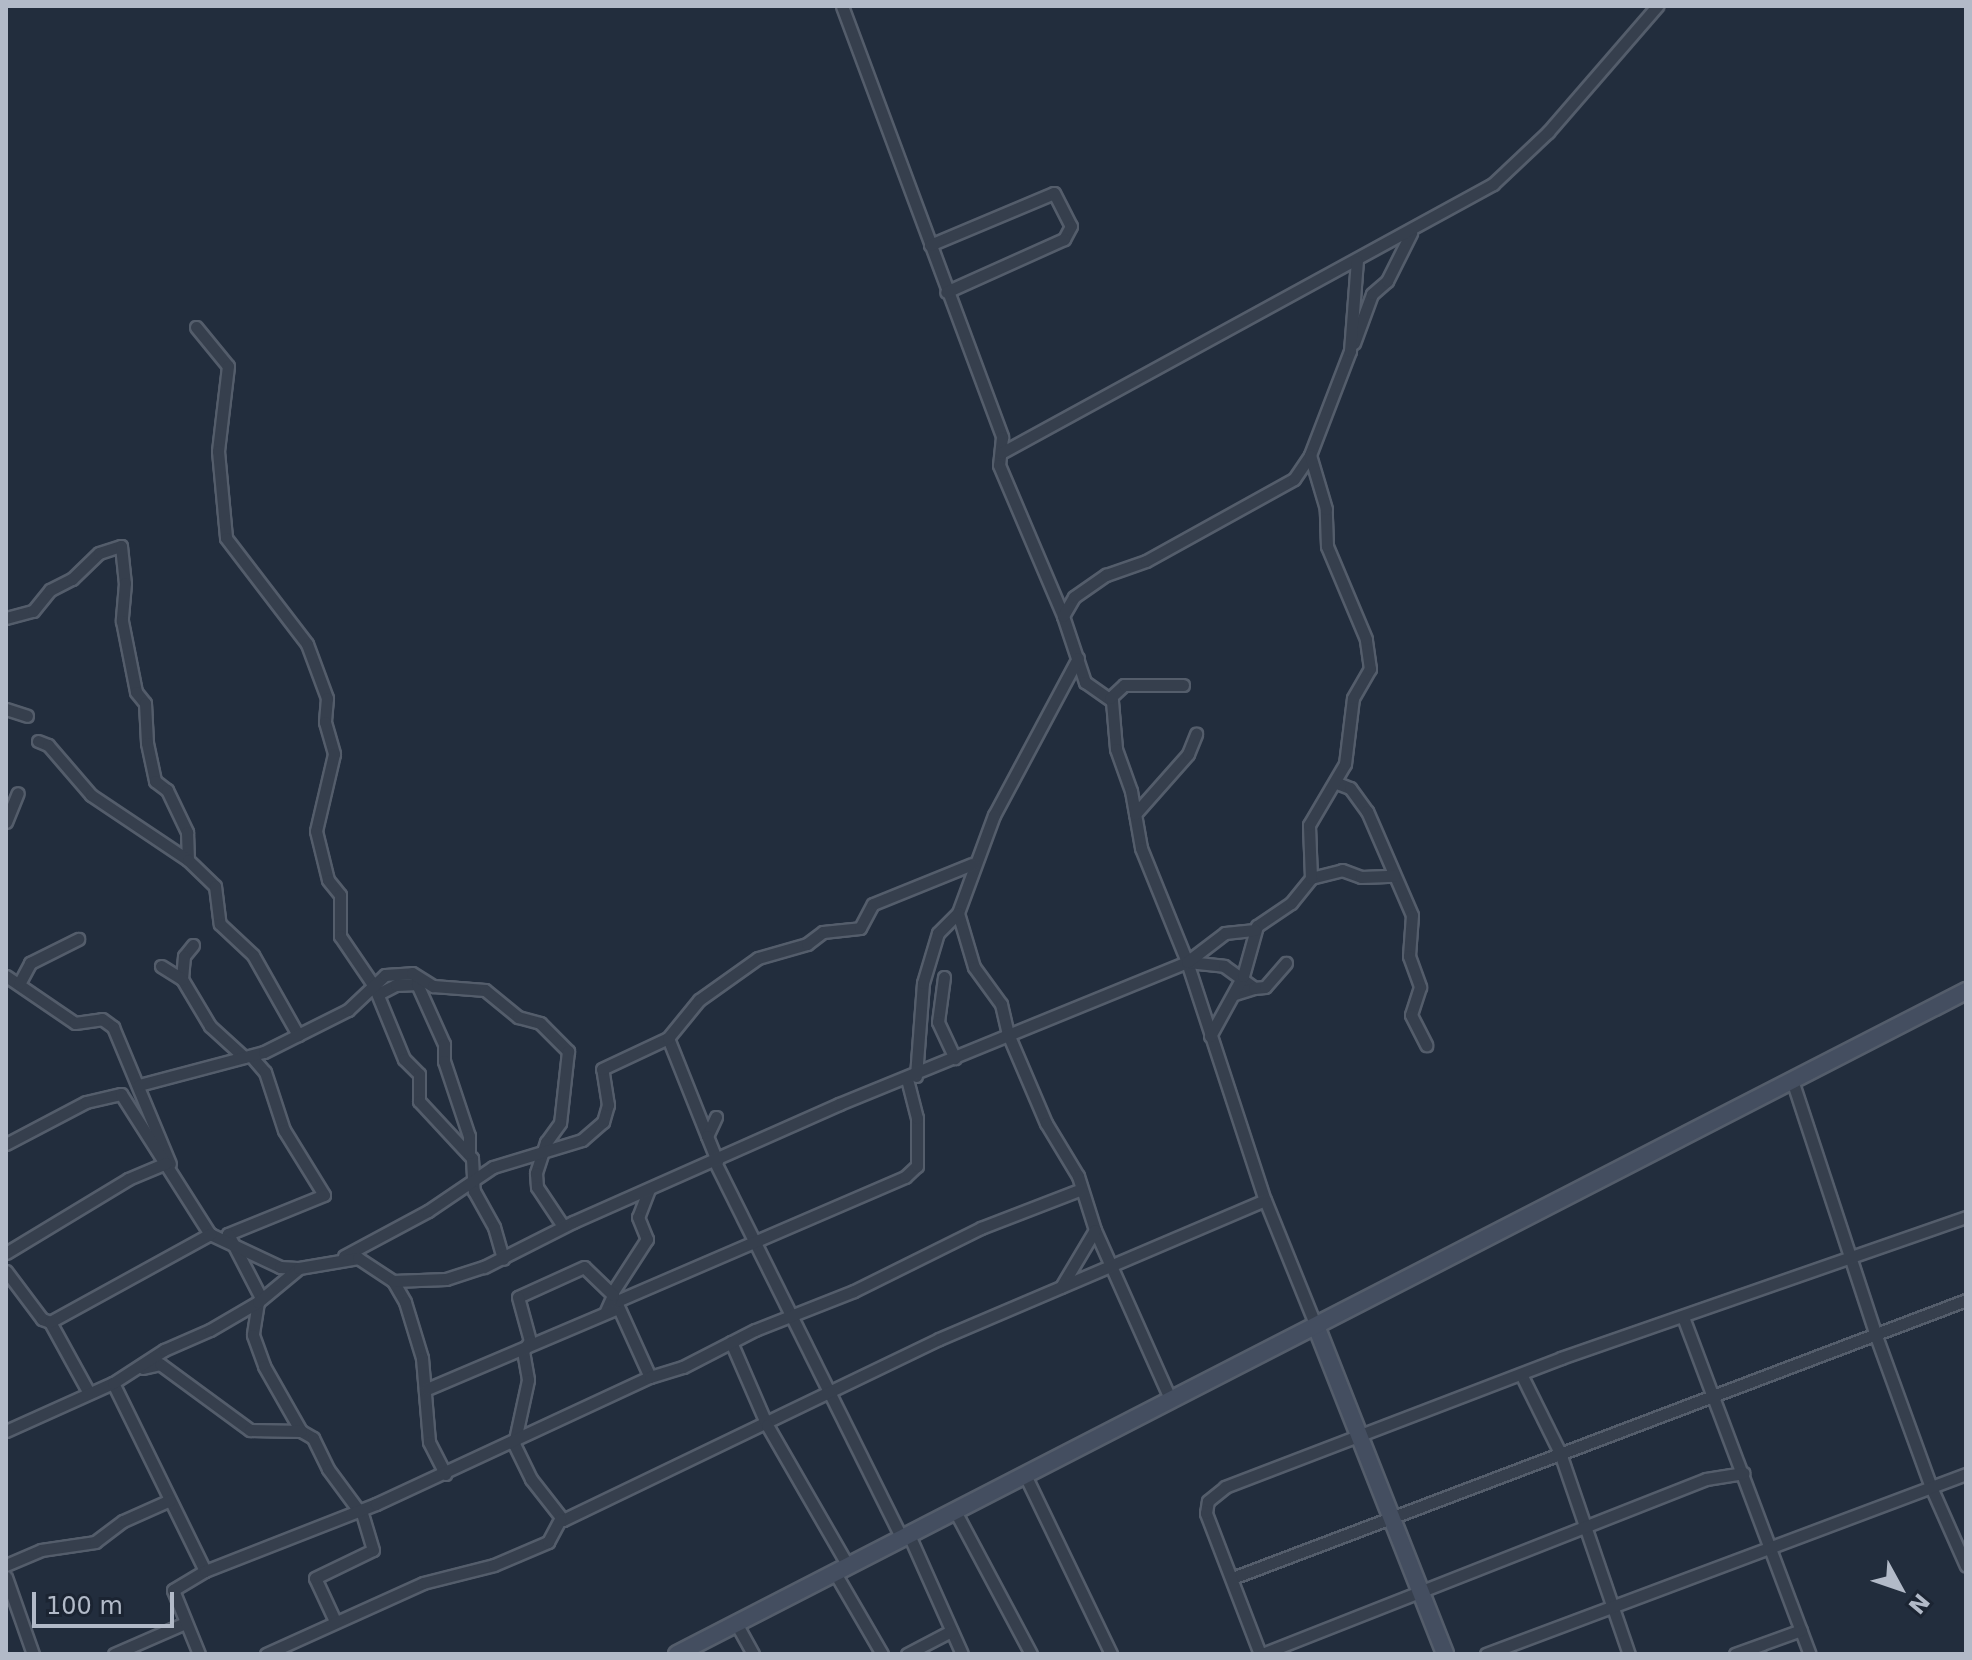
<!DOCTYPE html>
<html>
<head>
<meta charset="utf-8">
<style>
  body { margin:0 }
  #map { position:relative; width:1972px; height:1660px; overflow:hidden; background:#222d3d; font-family:"DejaVu Sans",sans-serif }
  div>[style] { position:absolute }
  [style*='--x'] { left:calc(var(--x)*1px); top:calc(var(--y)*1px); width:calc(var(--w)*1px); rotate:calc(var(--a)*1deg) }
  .roads { filter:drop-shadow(2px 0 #545d6b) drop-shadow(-2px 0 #545d6b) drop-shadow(0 2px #545d6b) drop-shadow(0 -2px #545d6b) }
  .street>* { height:11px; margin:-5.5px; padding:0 5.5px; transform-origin:5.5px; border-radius:5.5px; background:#363f4d }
  .secondary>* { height:16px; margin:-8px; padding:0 8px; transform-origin:8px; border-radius:8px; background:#444e60 }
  span { translate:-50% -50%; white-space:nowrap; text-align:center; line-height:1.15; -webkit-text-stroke:6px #1b2432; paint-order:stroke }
  .frame { position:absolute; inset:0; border:8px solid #b2bac8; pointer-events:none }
  .north { position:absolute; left:1860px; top:1548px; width:80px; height:80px; -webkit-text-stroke:6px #1b2432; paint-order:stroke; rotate:130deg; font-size:22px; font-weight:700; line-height:32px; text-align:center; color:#b2bac8 }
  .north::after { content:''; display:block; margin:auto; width:28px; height:36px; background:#b2bac8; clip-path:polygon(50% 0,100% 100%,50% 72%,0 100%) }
  .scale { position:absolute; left:32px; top:1592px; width:142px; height:36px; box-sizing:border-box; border:4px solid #b2bac8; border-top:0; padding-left:10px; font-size:24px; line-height:28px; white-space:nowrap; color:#b2bac8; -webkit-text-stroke:6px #1b2432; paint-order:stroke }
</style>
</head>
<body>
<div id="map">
  <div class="roads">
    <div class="street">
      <div style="--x:842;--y:6;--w:460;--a:69.6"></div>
      <div style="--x:1002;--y:437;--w:28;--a:96"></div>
      <div style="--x:999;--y:465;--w:164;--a:67"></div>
      <div style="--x:1063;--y:616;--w:70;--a:71.6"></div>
      <div style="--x:1085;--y:682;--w:33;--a:35"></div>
      <div style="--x:1112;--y:701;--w:48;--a:85.2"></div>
      <div style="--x:1116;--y:749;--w:45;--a:70.3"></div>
      <div style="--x:1131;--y:791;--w:58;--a:80"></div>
      <div style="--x:1141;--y:848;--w:123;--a:68"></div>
      <div style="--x:1187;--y:962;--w:250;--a:71.9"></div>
      <div style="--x:1265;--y:1200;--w:136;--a:68"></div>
      <div style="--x:930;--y:245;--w:134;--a:-22.8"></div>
      <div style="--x:1054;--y:193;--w:37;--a:63"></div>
      <div style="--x:1071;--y:226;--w:15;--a:118"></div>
      <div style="--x:1064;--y:239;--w:129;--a:155.8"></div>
      <div style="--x:196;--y:327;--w:50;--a:50.6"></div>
      <div style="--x:228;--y:366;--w:86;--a:96.7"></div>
      <div style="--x:218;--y:451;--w:87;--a:84.7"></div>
      <div style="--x:226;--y:538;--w:133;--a:52.6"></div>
      <div style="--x:307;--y:644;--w:58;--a:69.7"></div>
      <div style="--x:327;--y:698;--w:24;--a:95"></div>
      <div style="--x:325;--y:722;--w:33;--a:74"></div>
      <div style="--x:334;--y:754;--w:79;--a:103.2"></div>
      <div style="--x:316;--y:831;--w:50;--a:76.2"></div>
      <div style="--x:328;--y:880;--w:19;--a:51"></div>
      <div style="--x:340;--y:895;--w:41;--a:90"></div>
      <div style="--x:340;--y:936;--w:60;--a:55.8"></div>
      <div style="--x:374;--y:986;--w:79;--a:67.7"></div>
      <div style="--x:404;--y:1059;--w:21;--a:45"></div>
      <div style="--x:419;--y:1074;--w:27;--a:90"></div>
      <div style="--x:419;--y:1101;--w:78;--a:47.1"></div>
      <div style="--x:472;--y:1158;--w:33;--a:87"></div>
      <div style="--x:474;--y:1191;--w:41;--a:60.9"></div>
      <div style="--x:494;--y:1227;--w:33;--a:74"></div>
      <div style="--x:1354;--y:343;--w:52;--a:-69.8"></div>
      <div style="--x:1372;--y:294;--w:20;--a:-41"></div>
      <div style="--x:1387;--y:281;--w:54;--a:-63.4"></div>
      <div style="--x:1001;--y:453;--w:561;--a:-28.67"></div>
      <div style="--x:1493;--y:184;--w:76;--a:-43.4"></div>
      <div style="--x:1548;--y:132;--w:167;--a:-49.1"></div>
      <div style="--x:1063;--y:616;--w:22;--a:-60"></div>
      <div style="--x:1074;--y:597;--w:39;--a:-35"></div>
      <div style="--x:1106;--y:575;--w:42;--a:-19.3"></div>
      <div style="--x:1146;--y:561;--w:169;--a:-29"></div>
      <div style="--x:1294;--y:479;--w:29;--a:-56"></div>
      <div style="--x:1310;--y:455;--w:111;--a:-69"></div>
      <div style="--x:1350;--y:351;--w:90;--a:-85.6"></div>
      <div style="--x:6;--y:618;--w:28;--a:-15"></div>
      <div style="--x:33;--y:611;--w:27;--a:-51"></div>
      <div style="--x:50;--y:590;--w:25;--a:-27"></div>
      <div style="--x:72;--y:579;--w:37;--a:-44"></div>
      <div style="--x:99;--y:553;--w:23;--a:-18"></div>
      <div style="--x:121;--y:546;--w:37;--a:84"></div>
      <div style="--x:125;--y:583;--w:38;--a:95"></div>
      <div style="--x:122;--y:621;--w:72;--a:78.8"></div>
      <div style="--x:136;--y:692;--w:14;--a:51"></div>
      <div style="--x:145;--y:703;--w:40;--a:87.1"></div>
      <div style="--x:147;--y:743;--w:39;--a:78"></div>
      <div style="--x:155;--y:781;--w:15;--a:37"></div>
      <div style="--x:167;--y:790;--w:47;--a:64.5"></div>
      <div style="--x:187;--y:832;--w:28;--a:88"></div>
      <div style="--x:1078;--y:658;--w:178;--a:118.1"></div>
      <div style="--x:994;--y:815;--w:104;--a:110.2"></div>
      <div style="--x:958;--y:913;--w:56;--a:73.5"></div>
      <div style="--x:974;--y:967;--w:46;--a:53.9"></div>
      <div style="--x:1001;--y:1004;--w:31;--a:77"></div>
      <div style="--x:1008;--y:1034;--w:97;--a:66.9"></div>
      <div style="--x:1046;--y:1123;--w:62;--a:58.9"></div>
      <div style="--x:1078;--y:1176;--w:57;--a:72.5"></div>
      <div style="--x:1095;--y:1230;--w:187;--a:66"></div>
      <div style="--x:1110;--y:698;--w:19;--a:-43"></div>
      <div style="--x:1124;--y:685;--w:59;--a:0"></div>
      <div style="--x:6;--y:709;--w:22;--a:18"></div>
      <div style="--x:38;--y:741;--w:11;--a:22"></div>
      <div style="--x:48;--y:745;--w:66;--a:49.3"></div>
      <div style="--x:91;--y:795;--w:117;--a:33.8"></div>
      <div style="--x:188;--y:860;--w:37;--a:44"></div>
      <div style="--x:215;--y:886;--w:38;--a:83"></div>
      <div style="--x:220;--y:924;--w:45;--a:43.2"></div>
      <div style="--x:253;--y:955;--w:92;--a:60.6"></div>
      <div style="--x:1337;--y:783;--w:14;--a:21"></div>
      <div style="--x:1350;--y:788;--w:29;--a:54"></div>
      <div style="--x:1367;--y:811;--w:113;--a:66.6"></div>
      <div style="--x:1412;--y:915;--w:41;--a:94.2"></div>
      <div style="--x:1409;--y:956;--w:33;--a:70"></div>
      <div style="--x:1420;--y:987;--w:29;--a:108"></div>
      <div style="--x:1411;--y:1015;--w:34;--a:63"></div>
      <div style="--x:1135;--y:814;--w:80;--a:-48.5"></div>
      <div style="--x:1188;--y:754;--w:22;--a:-68"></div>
      <div style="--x:6;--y:822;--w:31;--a:-68"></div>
      <div style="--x:1311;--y:878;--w:32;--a:-14"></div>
      <div style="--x:1342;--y:870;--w:20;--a:20"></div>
      <div style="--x:1361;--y:877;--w:33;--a:-2"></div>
      <div style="--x:193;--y:945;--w:14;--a:129"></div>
      <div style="--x:184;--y:956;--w:23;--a:95"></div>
      <div style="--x:182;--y:979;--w:55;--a:59.2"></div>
      <div style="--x:210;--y:1026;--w:46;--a:42.4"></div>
      <div style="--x:1188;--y:962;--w:36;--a:6"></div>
      <div style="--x:1224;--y:966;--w:37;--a:36"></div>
      <div style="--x:1254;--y:988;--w:21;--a:163"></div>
      <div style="--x:161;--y:966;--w:25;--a:32"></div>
      <div style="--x:6;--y:976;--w:83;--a:34.3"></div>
      <div style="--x:75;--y:1023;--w:27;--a:-8"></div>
      <div style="--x:102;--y:1019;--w:14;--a:36"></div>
      <div style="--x:113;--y:1027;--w:148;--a:67.4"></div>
      <div style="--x:944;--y:977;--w:45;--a:97.6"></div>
      <div style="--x:938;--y:1022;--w:40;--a:65"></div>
      <div style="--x:19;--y:984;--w:24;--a:-62"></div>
      <div style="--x:30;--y:963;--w:54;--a:-26.6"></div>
      <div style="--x:1254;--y:988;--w:11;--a:-5"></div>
      <div style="--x:1265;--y:987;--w:32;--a:-49"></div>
      <div style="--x:378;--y:994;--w:20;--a:-27"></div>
      <div style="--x:396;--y:985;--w:21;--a:-3"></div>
      <div style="--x:417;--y:984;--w:66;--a:65.8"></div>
      <div style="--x:444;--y:1044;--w:17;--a:90"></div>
      <div style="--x:444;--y:1061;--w:79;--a:71.6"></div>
      <div style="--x:469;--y:1136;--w:17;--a:90"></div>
      <div style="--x:1210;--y:1036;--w:68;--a:-61.2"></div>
      <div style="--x:1243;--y:976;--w:52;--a:-74.4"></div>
      <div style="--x:1257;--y:926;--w:41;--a:-34.1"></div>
      <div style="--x:1291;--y:903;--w:32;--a:-51"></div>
      <div style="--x:1311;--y:878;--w:53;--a:-92.2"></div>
      <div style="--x:1309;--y:825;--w:71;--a:-59.5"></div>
      <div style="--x:1345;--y:764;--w:66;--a:-83.1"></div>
      <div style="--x:1353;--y:698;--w:34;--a:-60"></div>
      <div style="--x:1370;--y:669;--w:30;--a:-98"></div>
      <div style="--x:1366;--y:639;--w:101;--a:-112.8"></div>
      <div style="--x:1327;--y:546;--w:37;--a:-92"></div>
      <div style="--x:1326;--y:509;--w:56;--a:-106.5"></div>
      <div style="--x:668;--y:1038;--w:105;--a:68.3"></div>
      <div style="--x:251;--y:1056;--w:21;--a:49"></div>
      <div style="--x:265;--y:1072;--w:61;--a:71.9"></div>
      <div style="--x:284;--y:1130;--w:76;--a:58.4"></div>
      <div style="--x:324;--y:1195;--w:104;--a:157.9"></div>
      <div style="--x:228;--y:1234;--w:72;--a:62.7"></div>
      <div style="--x:916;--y:1076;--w:93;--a:-85.7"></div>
      <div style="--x:923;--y:983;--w:52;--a:-73.3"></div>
      <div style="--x:938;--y:933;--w:28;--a:-45"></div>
      <div style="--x:1793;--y:1083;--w:266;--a:71.8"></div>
      <div style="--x:1876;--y:1336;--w:161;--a:70"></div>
      <div style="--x:1931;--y:1487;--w:86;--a:66.1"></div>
      <div style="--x:139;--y:1085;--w:129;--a:-14.8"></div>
      <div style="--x:264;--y:1052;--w:94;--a:-26.6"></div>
      <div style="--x:348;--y:1010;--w:51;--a:-43.4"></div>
      <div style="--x:385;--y:975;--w:27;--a:-4"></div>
      <div style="--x:412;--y:973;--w:25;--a:32"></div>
      <div style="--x:433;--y:986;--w:52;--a:4.4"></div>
      <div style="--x:485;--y:990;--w:43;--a:39.3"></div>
      <div style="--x:518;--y:1017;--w:23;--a:15"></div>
      <div style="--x:540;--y:1023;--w:40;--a:45"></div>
      <div style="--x:568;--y:1051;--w:72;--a:96.3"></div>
      <div style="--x:560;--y:1123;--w:24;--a:126"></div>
      <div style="--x:546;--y:1142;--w:33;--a:108"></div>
      <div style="--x:536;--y:1173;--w:14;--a:86"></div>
      <div style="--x:537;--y:1187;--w:47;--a:56.3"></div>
      <div style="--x:716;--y:1117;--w:21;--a:115"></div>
      <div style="--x:707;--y:1136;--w:27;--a:68"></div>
      <div style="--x:6;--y:1144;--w:90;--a:-27.7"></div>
      <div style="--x:86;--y:1102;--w:36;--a:-13"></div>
      <div style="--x:121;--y:1094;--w:166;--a:57.6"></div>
      <div style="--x:210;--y:1234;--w:77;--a:25.2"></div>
      <div style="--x:280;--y:1267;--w:17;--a:3"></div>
      <div style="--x:715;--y:1162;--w:421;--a:63.6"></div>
      <div style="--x:649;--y:1189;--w:30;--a:111"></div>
      <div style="--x:638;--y:1217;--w:24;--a:68"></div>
      <div style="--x:647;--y:1239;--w:64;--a:122.9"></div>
      <div style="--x:612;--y:1293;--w:92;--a:65.7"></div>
      <div style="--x:6;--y:1253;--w:143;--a:-31.2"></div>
      <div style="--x:128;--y:1179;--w:41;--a:-22.8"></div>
      <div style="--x:344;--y:1256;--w:95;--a:-28.2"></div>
      <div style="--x:428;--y:1211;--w:78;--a:-34.1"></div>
      <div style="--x:493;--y:1167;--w:93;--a:-16.9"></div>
      <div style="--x:582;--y:1140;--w:28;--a:-41"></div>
      <div style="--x:603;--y:1122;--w:18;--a:-74"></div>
      <div style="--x:608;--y:1105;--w:36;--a:-99"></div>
      <div style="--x:602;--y:1069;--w:73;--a:-25.2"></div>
      <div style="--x:668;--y:1038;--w:49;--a:-50.8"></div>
      <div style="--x:699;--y:1000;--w:72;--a:-35.4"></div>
      <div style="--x:758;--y:958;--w:51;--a:-15.9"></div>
      <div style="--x:807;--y:944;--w:20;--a:-37"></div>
      <div style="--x:823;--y:932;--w:37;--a:-6"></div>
      <div style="--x:860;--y:928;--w:27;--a:-62"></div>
      <div style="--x:873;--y:904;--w:107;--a:-22"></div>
      <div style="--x:6;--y:1271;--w:60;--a:53.1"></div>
      <div style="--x:42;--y:1319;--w:9;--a:21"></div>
      <div style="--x:50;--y:1322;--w:81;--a:61.2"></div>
      <div style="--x:393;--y:1281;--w:24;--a:60"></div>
      <div style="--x:405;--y:1302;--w:59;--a:73.1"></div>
      <div style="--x:422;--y:1358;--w:84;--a:85.2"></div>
      <div style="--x:429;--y:1442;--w:36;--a:63"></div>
      <div style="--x:1061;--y:1287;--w:66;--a:-59.2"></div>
      <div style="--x:617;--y:1301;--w:314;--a:-23.3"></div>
      <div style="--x:905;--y:1177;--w:16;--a:-43"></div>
      <div style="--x:917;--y:1166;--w:48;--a:-90"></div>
      <div style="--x:917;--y:1118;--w:40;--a:-104.4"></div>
      <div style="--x:258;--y:1302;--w:33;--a:99"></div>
      <div style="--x:253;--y:1335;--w:33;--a:70"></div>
      <div style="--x:264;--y:1366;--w:75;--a:60.4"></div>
      <div style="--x:301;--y:1431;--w:14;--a:30"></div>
      <div style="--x:313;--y:1438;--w:34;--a:64"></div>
      <div style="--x:328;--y:1469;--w:52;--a:53.6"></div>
      <div style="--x:606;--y:1311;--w:17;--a:-66"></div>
      <div style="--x:613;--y:1295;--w:40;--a:-136"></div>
      <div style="--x:584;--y:1267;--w:72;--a:155.6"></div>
      <div style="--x:518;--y:1297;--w:46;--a:74.7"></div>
      <div style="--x:530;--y:1341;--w:12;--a:125"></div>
      <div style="--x:523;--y:1351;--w:29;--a:80"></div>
      <div style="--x:528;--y:1380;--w:66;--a:102.3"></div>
      <div style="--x:514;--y:1444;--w:39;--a:64"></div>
      <div style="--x:531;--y:1479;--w:52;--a:52"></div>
      <div style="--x:563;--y:1520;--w:417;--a:-25.7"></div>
      <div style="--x:939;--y:1339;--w:354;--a:-23.1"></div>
      <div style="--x:1683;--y:1317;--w:360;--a:69.4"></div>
      <div style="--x:50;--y:1322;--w:183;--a:-28.8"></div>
      <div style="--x:731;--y:1342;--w:90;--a:66.6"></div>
      <div style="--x:767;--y:1425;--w:163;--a:60.1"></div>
      <div style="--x:143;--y:1368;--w:17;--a:-13"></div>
      <div style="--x:160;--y:1364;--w:112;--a:36.3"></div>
      <div style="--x:250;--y:1430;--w:51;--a:1.1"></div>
      <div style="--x:1522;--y:1376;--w:86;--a:63.7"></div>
      <div style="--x:1560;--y:1453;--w:213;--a:71.1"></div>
      <div style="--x:113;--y:1383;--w:209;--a:63.9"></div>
      <div style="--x:427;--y:1389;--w:202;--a:-23"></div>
      <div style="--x:6;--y:1431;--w:117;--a:-24.2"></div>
      <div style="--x:113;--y:1383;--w:61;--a:-32.9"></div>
      <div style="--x:164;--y:1350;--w:50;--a:-23.5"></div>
      <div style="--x:210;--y:1330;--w:56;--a:-30.3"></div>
      <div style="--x:258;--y:1302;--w:53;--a:-39.7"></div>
      <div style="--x:299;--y:1268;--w:60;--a:-9.6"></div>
      <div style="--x:358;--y:1258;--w:42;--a:33.3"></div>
      <div style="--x:393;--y:1281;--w:53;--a:-2.2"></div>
      <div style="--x:446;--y:1279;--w:40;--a:-18"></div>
      <div style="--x:484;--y:1267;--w:100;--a:-26.8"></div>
      <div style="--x:573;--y:1222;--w:291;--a:-23.9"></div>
      <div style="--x:839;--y:1104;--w:376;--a:-22.2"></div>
      <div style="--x:1187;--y:962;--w:48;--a:-37.3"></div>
      <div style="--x:1225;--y:933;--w:30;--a:-6"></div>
      <div style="--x:1025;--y:1475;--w:199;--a:64.3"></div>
      <div style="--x:955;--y:1511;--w:162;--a:62"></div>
      <div style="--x:909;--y:1535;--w:130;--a:66"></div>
      <div style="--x:6;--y:1565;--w:38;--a:-23"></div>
      <div style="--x:41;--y:1550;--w:55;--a:-8.4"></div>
      <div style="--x:95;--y:1542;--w:35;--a:-37"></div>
      <div style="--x:123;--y:1521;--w:51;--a:-24.1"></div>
      <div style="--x:835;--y:1573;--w:94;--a:59.9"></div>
      <div style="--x:6;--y:1577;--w:82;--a:70.7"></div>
      <div style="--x:1235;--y:1577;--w:782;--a:-20.75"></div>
      <div style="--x:335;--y:1621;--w:47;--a:-114.9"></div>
      <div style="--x:315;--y:1578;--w:64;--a:-25.8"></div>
      <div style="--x:373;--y:1550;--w:42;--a:-106.7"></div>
      <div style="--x:737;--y:1625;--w:33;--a:61"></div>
      <div style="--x:114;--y:1654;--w:77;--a:-23.6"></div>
      <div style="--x:199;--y:1654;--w:69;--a:-112.1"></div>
      <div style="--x:173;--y:1590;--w:37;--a:-31"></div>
      <div style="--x:205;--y:1571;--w:184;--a:-21.4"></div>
      <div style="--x:376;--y:1504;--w:302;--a:-24.9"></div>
      <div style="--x:650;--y:1377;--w:34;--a:-17"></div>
      <div style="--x:683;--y:1367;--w:81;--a:-27.2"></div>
      <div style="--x:755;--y:1330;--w:106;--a:-21.5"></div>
      <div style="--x:854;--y:1291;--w:142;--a:-26.4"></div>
      <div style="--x:981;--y:1228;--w:105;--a:-21.2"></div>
      <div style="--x:266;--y:1654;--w:172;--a:-24.3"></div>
      <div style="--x:423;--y:1583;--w:73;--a:-14.2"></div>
      <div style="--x:494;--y:1565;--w:59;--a:-23.1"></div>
      <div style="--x:548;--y:1542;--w:26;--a:-62"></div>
      <div style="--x:907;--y:1654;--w:50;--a:-27.6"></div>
      <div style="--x:1260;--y:1654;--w:151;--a:-111"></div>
      <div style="--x:1206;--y:1513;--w:12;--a:-81"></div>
      <div style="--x:1208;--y:1501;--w:22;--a:-39"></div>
      <div style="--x:1225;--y:1487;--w:360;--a:-21"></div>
      <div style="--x:1561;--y:1358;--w:429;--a:-19.2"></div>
      <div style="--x:1262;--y:1654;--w:477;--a:-21.5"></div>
      <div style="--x:1706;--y:1479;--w:38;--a:-9"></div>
      <div style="--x:1486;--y:1654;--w:513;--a:-20.56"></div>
      <div style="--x:1735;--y:1654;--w:70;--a:-20"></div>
    </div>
    <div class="secondary">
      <div style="--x:1316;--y:1326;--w:352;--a:68.5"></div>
      <div style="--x:677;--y:1654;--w:1450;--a:-27.22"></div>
    </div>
  </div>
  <div class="frame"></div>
  <div class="north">N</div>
  <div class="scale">100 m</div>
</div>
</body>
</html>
